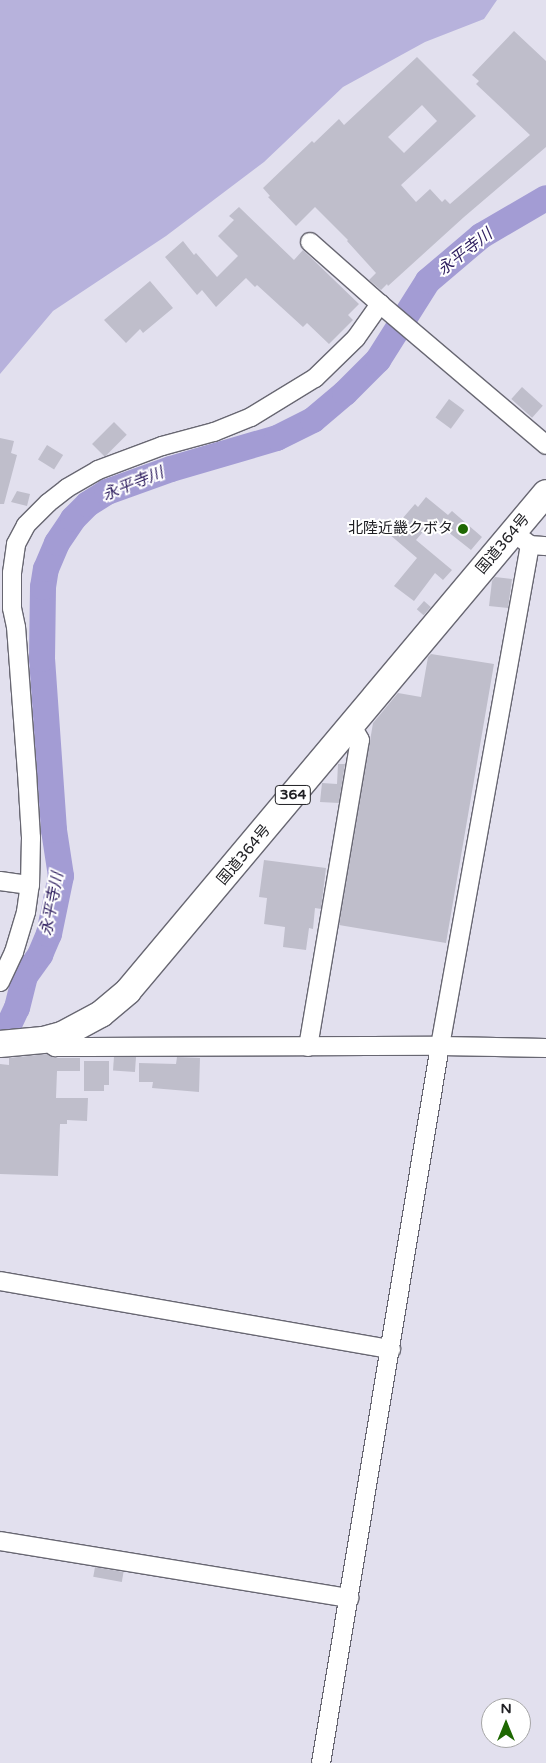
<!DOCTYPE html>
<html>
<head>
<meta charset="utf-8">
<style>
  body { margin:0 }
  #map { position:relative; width:546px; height:1763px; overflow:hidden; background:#e2e0ee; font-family:"Varela Round","Noto Sans JP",sans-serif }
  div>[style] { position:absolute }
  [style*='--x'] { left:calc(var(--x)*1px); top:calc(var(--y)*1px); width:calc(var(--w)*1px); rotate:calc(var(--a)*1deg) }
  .green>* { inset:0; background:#b7b2dc }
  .river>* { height:26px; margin:-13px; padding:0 13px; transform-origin:13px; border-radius:13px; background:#a39cd4 }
  .building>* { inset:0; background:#bfbecb; transform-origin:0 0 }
  .roads { filter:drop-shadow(1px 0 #686772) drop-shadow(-1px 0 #686772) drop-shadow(0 1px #686772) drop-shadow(0 -1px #686772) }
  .minor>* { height:18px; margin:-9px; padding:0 9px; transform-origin:9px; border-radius:9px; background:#fff }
  .highway>* { height:26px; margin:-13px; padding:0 13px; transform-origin:13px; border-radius:13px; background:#fff }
  .dots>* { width:14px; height:14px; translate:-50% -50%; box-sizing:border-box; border:2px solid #fff; border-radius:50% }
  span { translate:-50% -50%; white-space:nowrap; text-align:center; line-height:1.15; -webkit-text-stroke:4px #fff; paint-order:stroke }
  .shield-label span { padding:1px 4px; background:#fff; border:1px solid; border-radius:4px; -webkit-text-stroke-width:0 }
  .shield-label { font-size:14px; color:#202024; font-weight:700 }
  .poi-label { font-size:15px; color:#202024 }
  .right { translate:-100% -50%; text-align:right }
  .street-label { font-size:15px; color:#202024 }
  .water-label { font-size:16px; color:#302061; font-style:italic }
  .north { position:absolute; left:481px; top:1698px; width:50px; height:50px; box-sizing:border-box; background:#fff; border:1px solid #a6a6a7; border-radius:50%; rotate:0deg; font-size:14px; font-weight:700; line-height:20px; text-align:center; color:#202024 }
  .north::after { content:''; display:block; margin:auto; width:18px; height:22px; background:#1e6802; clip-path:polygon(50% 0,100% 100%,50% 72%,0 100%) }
</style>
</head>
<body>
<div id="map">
  <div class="green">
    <div style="clip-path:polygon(0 0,497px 0,484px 19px,425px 42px,343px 87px,264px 162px,166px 236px,53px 311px,0 374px)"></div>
  </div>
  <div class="river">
    <div style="--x:0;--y:1035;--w:9;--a:-41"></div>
    <div style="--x:7;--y:1029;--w:23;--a:-65"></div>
    <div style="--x:17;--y:1008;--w:33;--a:-76"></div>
    <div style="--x:25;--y:976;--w:26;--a:-54"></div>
    <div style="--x:40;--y:955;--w:23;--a:-67"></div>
    <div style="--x:49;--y:934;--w:59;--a:-78.3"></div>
    <div style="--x:61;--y:876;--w:47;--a:-98.7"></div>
    <div style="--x:54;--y:830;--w:171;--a:-94"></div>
    <div style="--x:42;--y:659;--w:72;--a:-89.2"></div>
    <div style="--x:43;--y:587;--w:18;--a:-81"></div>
    <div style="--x:46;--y:569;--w:28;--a:-67"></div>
    <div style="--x:57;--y:543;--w:29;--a:-56"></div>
    <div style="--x:73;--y:519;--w:21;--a:-45"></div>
    <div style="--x:88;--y:504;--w:22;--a:-32"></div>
    <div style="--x:107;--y:492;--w:68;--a:-19.8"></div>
    <div style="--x:171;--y:469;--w:110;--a:-16.3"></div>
    <div style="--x:277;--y:438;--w:40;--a:-26.6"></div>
    <div style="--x:313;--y:420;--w:42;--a:-40.2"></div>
    <div style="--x:345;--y:393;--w:47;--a:-45"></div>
    <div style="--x:378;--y:360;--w:93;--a:-57.7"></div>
    <div style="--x:428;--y:281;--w:70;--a:-40.3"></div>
    <div style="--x:481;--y:236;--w:75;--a:-30.3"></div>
  </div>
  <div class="building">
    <div style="clip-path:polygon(evenodd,514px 31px,546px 61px,546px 147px,464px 217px,388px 286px,387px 284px,381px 290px,369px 280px,376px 273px,347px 241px,348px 240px,315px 207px,296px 226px,268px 197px,270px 196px,263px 188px,312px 141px,314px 143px,339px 119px,344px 125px,417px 57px,476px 116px,401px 185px,416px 202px,430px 189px,442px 202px,445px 199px,450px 204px,530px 135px,476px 84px,479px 81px,472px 75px,514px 31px,422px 105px,437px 121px,404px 153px,388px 137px,422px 105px)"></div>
    <div style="clip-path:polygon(239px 207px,294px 260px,303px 250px,359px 304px,348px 315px,353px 320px,329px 344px,307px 323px,303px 327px,257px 285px,255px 287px,246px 278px,216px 307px,202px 290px,197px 295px,165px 257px,183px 241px,194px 255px,196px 253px,217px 277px,238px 256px,218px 236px,234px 220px,229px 216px)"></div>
    <div style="clip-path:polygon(150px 281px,173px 308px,143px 333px,140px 329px,126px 343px,104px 320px)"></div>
    <div style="left:522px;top:387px;width:28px;height:16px;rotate:42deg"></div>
    <div style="left:449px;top:399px;width:19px;height:23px;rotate:36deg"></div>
    <div style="left:114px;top:422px;width:18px;height:31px;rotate:45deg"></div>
    <div style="clip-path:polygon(0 438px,14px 441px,11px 453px,17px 455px,4px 504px,0 504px)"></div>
    <div style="left:47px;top:445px;width:19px;height:17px;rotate:32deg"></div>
    <div style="clip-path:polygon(17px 491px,30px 494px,27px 506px,11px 502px)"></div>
    <div style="clip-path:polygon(426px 497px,448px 515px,452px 511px,482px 537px,471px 550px,433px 520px,416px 540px,452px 570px,443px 580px,435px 573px,414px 601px,394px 586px,417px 558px,389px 534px,415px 504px,418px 507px)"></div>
    <div style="clip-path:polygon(495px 577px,512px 579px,508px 608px,489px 606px,492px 581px)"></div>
    <div style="left:424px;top:601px;width:9px;height:11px;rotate:41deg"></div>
    <div style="clip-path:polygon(431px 654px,494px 664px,446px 943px,339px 925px,373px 723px,398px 693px,421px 697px,428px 657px)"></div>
    <div style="clip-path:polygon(338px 764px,345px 764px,339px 803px,320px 802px,322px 783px,337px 784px)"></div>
    <div style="clip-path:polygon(264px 860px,326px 868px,321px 909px,315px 908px,313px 929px,309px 928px,306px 950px,283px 947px,285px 927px,264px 924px,267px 898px,259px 897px)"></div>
    <div style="clip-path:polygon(47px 1054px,55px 1058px,80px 1058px,80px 1071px,57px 1071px,56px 1098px,88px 1098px,87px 1121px,67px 1120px,67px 1124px,60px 1124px,58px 1176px,0 1174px,0 1064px,9px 1065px,9px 1058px)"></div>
    <div style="left:136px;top:1057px;width:15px;height:22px;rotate:94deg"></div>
    <div style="clip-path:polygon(177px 1057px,200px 1058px,199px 1092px,152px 1088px,153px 1082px,139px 1082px,139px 1063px,176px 1064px)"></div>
    <div style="clip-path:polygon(84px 1061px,109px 1061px,109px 1085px,104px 1085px,104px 1091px,84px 1091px)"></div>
    <div style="left:95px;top:1567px;width:29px;height:10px;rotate:10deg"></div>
  </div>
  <div class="roads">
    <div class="minor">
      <div style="--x:310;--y:242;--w:94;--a:41.5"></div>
      <div style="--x:380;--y:304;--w:218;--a:40.3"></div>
      <div style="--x:530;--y:545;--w:16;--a:4"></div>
      <div style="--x:0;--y:881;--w:30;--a:8"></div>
      <div style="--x:0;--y:982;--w:33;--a:-65"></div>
      <div style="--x:14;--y:952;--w:42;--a:-73.3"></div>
      <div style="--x:26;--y:912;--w:27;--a:-82"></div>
      <div style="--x:30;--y:885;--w:47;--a:-88.8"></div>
      <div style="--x:31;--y:838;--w:65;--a:-93.5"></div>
      <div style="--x:27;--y:773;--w:146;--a:-94.3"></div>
      <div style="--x:16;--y:627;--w:19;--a:-102"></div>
      <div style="--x:12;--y:608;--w:35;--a:-90"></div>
      <div style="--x:12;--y:573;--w:29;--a:-82"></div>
      <div style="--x:16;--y:544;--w:21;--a:-62"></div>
      <div style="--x:26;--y:525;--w:31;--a:-45"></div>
      <div style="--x:48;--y:503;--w:24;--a:-38"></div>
      <div style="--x:67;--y:488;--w:36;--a:-30"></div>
      <div style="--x:98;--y:470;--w:68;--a:-20.6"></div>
      <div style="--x:162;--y:446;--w:54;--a:-15.1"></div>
      <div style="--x:214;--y:432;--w:40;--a:-22"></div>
      <div style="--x:251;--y:417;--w:75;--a:-31.4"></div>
      <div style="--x:315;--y:378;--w:57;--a:-44.3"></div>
      <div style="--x:356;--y:338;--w:42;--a:-54.8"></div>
      <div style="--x:46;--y:1041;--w:11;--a:34"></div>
      <div style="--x:55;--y:1047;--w:31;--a:0"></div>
      <div style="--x:86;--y:1047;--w:354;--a:-0.2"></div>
      <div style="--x:440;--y:1046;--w:106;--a:1.1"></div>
      <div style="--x:308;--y:1047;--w:311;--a:-80.4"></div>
      <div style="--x:360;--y:740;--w:16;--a:-120"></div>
      <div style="--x:0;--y:1281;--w:397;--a:9.9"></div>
      <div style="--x:0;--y:1541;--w:354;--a:9.3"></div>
      <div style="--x:321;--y:1763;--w:727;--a:-80.58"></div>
      <div style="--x:440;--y:1046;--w:509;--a:-79.82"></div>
      <div style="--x:530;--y:545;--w:21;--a:-143"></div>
    </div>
    <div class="highway">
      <div style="--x:0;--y:1044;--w:43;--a:-5.3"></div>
      <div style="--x:43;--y:1040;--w:20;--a:-15"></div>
      <div style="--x:62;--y:1035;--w:44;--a:-28.3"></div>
      <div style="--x:101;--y:1014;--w:35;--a:-40"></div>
      <div style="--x:128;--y:991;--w:650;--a:-49.99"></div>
    </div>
  </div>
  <div class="dots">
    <div style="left:463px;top:529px;background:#1e6802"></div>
  </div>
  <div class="shield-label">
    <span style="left:293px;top:795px">364</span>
  </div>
  <div class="poi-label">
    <span class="right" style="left:453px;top:529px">北陸近畿クボタ</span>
  </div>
  <div class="street-label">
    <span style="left:503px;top:544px;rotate:-50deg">国道364号</span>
    <span style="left:244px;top:855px;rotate:-50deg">国道364号</span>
  </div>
  <div class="water-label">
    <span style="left:465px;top:252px;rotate:-38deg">永平寺川</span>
    <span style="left:133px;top:484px;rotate:-22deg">永平寺川</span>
    <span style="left:52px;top:904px;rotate:-79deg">永平寺川</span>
  </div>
  <div class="north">N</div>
</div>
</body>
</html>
